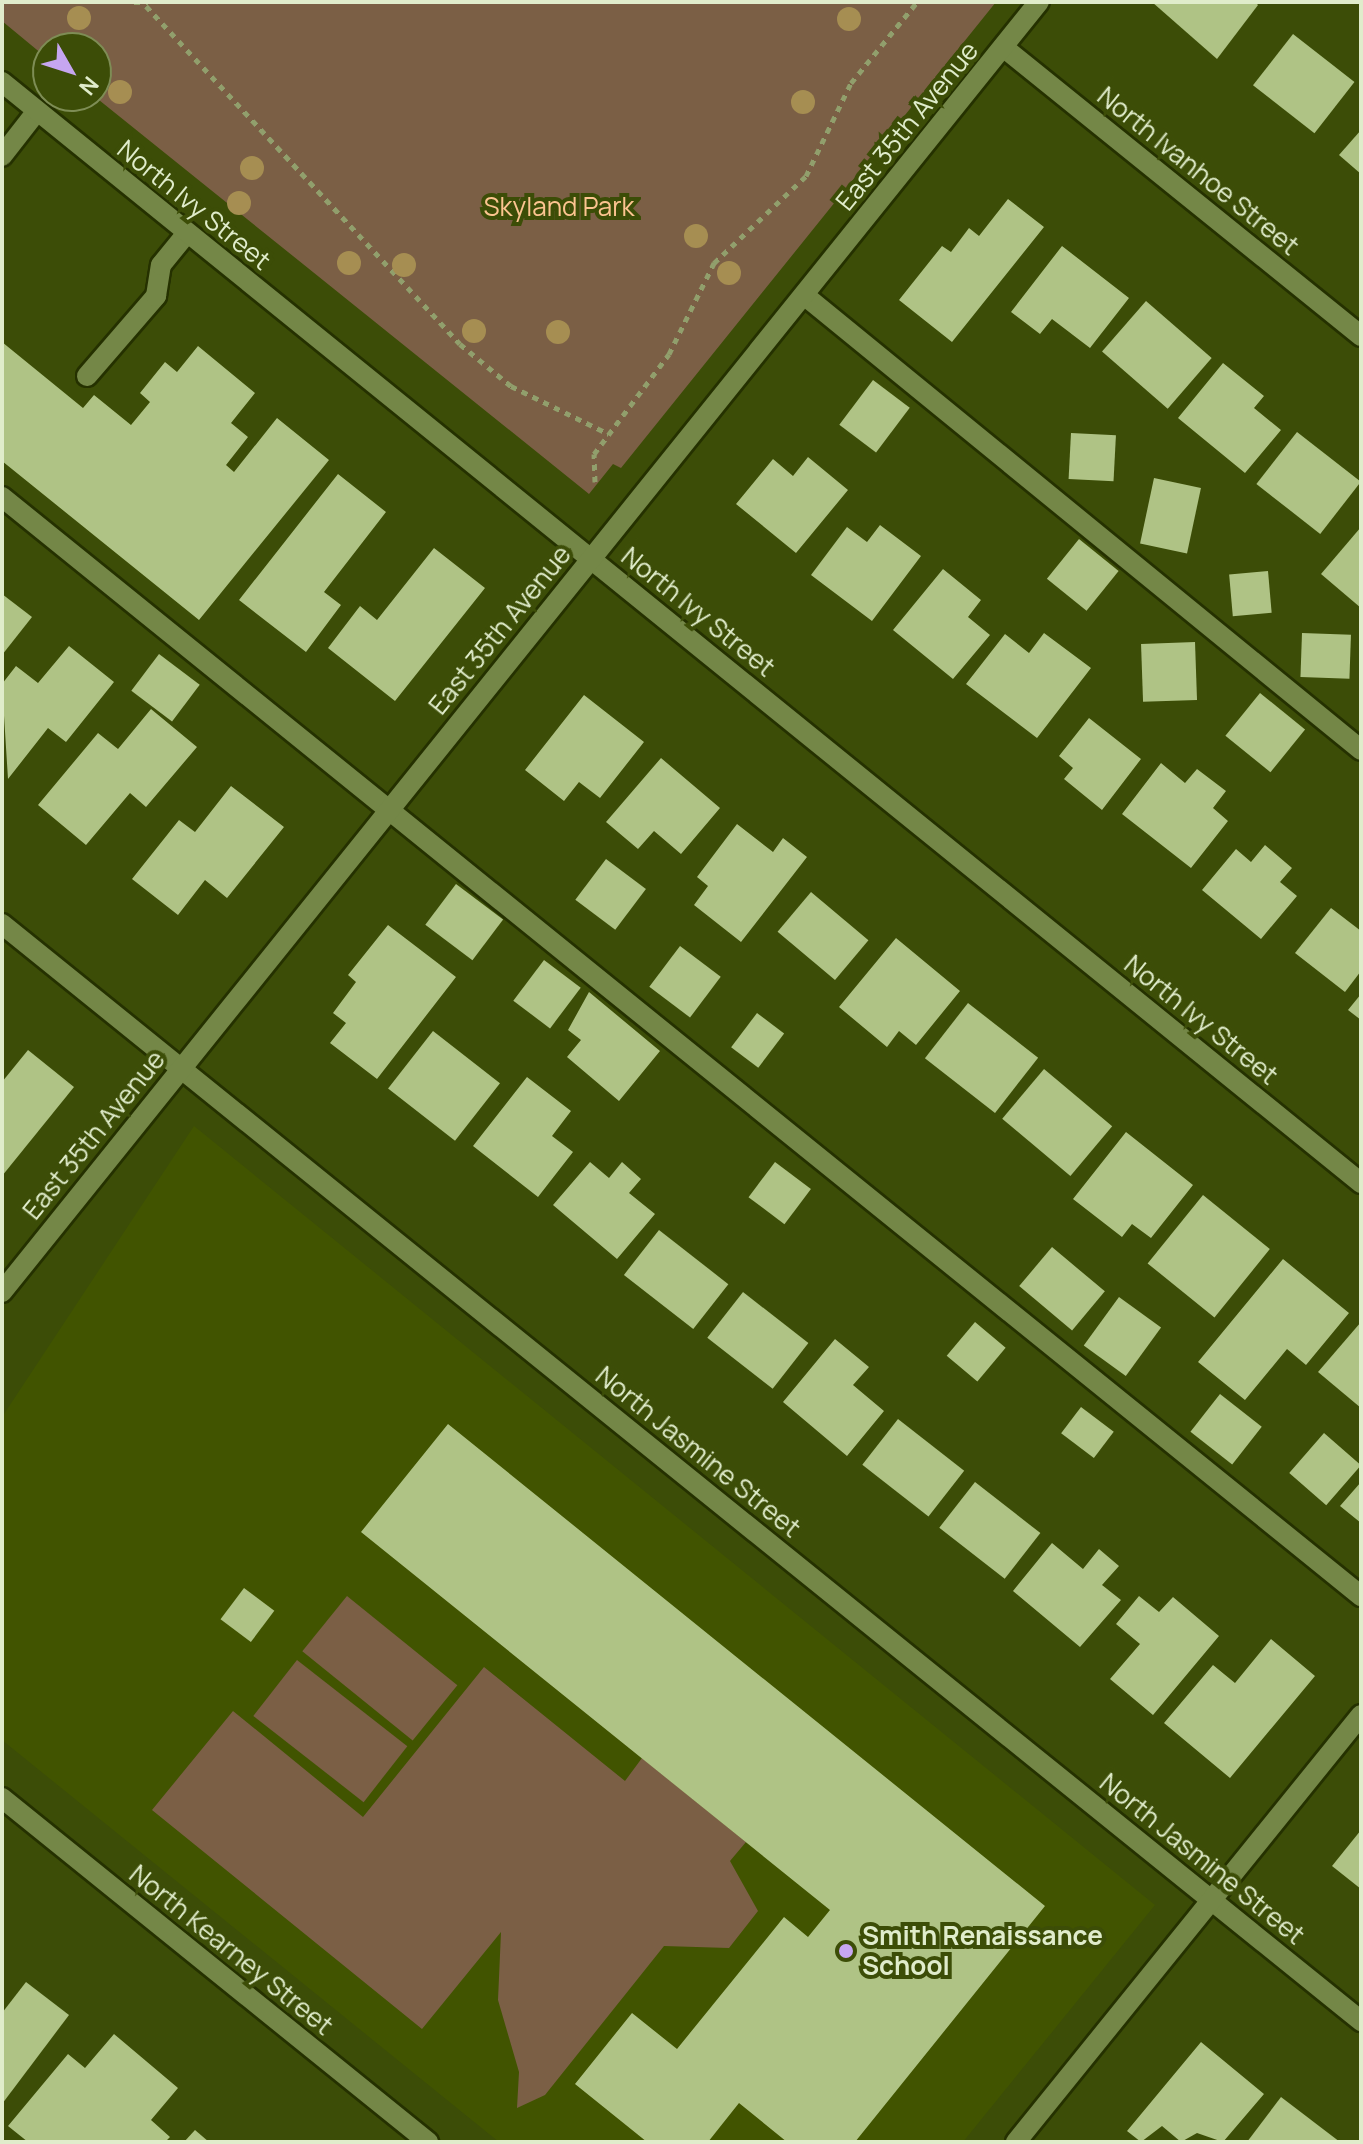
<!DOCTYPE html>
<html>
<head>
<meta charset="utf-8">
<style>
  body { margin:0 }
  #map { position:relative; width:1363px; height:2144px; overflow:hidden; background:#3c4d07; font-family:Manrope,sans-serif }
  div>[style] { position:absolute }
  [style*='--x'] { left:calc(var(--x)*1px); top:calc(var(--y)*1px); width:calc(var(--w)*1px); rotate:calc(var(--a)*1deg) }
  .built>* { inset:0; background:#415400 }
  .green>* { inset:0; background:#7b5f45; transform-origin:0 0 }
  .building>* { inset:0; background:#afc385; transform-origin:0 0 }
  .path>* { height:5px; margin-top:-2.5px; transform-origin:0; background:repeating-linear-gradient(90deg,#919f6c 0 6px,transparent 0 12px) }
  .roads { filter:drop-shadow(2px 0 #253100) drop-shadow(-2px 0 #253100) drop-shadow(0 2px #253100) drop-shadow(0 -2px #253100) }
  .service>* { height:20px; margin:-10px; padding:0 10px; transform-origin:10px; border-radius:10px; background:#748747 }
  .minor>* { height:20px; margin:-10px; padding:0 10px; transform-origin:10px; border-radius:10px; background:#748747 }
  .tertiary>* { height:20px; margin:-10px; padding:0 10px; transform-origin:10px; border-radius:10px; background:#748747 }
  .trees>* { width:24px; height:24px; margin:-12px; border-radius:50%; background:#a68e52 }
  .dots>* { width:22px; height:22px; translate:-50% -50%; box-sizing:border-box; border:4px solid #3c4d07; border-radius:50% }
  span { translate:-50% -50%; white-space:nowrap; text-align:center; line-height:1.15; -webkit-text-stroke:8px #3c4d07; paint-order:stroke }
  .street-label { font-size:26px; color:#e0eccb }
  .park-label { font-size:26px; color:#fcc490 }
  .poi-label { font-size:26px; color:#e0eccb; font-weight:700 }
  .left { translate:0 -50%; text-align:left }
  .frame { position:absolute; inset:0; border:4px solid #e0eccb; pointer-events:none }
  .north { position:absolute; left:32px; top:32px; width:80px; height:80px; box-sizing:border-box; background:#3c4d07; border:2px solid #7e8d55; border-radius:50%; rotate:129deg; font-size:22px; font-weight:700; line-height:32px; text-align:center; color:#e0eccb }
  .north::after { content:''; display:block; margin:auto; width:28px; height:36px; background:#c6a6f0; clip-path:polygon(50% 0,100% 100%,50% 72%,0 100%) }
</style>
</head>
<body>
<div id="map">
  <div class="built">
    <div style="clip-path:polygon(194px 1126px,1155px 1905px,963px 2142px,499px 2142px,2px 1740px,2px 1417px)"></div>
  </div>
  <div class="green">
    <div style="clip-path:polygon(2px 2px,996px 2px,621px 468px,613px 464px,589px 494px,94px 96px,96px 48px,48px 48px,48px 59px,2px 21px)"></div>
    <div style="left:347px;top:1596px;width:142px;height:71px;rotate:39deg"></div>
    <div style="left:297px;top:1660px;width:140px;height:71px;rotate:38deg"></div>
    <div style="clip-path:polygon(484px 1667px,625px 1781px,642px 1758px,746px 1842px,730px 1861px,758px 1911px,729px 1948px,664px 1946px,545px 2095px,517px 2108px,519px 2072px,498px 2000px,501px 1932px,422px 2029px,152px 1810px,233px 1711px,363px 1817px)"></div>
  </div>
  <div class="building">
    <div style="clip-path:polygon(1152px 2px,1255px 2px,1258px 5px,1217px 59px)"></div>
    <div style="left:1293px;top:34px;width:78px;height:65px;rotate:38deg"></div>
    <div style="clip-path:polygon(1361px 130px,1361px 174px,1339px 155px)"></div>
    <div style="clip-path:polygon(1008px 199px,1044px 227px,952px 342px,899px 300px,942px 246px,951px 252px,969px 228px,979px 236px)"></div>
    <div style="clip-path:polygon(1062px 246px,1129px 298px,1090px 348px,1052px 319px,1040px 334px,1011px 312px)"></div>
    <div style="left:1146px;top:301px;width:87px;height:67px;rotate:41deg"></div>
    <div style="clip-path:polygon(2px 342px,83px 408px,94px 395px,131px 425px,150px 402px,140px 393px,165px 362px,177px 372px,198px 346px,255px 393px,231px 423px,248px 437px,226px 465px,234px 472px,277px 418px,329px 460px,199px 620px,2px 461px)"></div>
    <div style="clip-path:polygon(1223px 363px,1264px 396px,1254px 408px,1281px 430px,1245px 473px,1178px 418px)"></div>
    <div style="left:873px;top:380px;width:46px;height:56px;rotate:37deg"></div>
    <div style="left:1297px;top:432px;width:81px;height:66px;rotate:38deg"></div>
    <div style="left:1071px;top:433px;width:45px;height:46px;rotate:3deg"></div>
    <div style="clip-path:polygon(808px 457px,848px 490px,796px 553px,736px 504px,773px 459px,793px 476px)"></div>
    <div style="clip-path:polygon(338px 474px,386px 512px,324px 592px,341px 605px,306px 652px,239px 600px)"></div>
    <div style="left:1154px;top:478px;width:48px;height:67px;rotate:12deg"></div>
    <div style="clip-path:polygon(880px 525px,921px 556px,872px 621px,811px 575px,847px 527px,867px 542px)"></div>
    <div style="clip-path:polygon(1361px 527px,1361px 608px,1321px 574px)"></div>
    <div style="left:1079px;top:539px;width:51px;height:51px;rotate:39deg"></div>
    <div style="clip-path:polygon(434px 548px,485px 588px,395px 701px,328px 648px,360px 606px,377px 620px)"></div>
    <div style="clip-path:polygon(943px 569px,981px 600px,968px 617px,990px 635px,953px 679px,893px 630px)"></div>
    <div style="left:1268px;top:571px;width:42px;height:39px;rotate:85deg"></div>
    <div style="clip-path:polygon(2px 594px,32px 617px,2px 655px)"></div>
    <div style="clip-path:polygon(1044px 633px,1091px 668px,1037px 738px,966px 684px,1005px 634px,1029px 653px)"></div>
    <div style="left:1302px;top:633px;width:49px;height:44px;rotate:2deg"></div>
    <div style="left:1195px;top:642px;width:58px;height:54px;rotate:88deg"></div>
    <div style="clip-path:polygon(69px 646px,114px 682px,66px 742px,48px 728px,8px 779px,2px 684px,16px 666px,38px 683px)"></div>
    <div style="left:159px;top:654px;width:51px;height:46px;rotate:37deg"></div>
    <div style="left:1260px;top:693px;width:58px;height:55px;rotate:39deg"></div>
    <div style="clip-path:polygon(584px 695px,644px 742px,600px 798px,579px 782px,564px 801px,525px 770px)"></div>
    <div style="clip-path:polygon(151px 709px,197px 747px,146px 807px,130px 793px,86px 845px,38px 805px,98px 733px,118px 749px)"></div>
    <div style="clip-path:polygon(1089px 718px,1141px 759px,1102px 810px,1064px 779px,1073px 768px,1059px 756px)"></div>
    <div style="clip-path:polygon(661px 758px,720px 808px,681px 854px,654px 831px,638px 849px,606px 822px)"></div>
    <div style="clip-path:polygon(1161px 763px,1185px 783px,1197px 769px,1226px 791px,1213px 808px,1228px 821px,1191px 868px,1122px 814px)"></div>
    <div style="clip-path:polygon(231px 786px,284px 827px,227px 898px,205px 880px,178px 915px,132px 879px,179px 820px,195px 832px)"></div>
    <div style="clip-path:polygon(737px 824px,773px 852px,783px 838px,807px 857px,741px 942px,694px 905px,708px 886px,697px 877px)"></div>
    <div style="clip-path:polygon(1265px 845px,1292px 868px,1280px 882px,1297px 896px,1261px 939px,1202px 890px,1236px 849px,1251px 862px)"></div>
    <div style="left:606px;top:859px;width:50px;height:51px;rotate:37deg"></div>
    <div style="left:456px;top:884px;width:59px;height:51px;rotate:37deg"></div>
    <div style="left:811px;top:892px;width:75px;height:52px;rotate:40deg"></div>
    <div style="clip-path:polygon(1331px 908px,1361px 931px,1361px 971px,1345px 992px,1295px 953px)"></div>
    <div style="clip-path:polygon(388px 925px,456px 977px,377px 1079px,330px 1043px,346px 1023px,333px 1013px,356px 982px,348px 975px)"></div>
    <div style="clip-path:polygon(896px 938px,960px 991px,916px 1045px,899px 1031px,887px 1047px,839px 1007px)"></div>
    <div style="left:680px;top:946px;width:51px;height:51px;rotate:37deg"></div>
    <div style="left:544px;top:960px;width:46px;height:51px;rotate:37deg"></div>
    <div style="clip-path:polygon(589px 992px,660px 1051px,619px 1101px,567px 1057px,581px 1040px,568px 1030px)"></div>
    <div style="clip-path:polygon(1361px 994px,1361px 1020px,1348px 1010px)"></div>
    <div style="left:968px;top:1003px;width:89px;height:70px;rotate:38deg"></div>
    <div style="left:757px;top:1013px;width:34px;height:43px;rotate:37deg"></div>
    <div style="left:433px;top:1031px;width:85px;height:73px;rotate:38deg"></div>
    <div style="clip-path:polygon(28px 1050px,74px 1087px,2px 1176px,2px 1082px)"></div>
    <div style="left:1044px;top:1069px;width:89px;height:65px;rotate:40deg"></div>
    <div style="clip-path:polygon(527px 1077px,571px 1111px,552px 1136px,573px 1152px,538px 1197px,473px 1146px)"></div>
    <div style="clip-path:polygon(1126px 1132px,1193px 1185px,1151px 1238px,1132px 1224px,1122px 1237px,1073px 1199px)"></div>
    <div style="clip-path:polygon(590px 1162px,609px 1178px,622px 1162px,641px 1179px,629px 1193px,655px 1214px,617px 1259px,553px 1205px)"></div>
    <div style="left:775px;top:1162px;width:45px;height:44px;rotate:37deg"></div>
    <div style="left:1203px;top:1195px;width:86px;height:88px;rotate:39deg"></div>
    <div style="left:659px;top:1230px;width:88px;height:57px;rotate:38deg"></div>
    <div style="left:1052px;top:1247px;width:69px;height:51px;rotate:40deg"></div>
    <div style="clip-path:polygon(1283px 1259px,1349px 1313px,1306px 1365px,1287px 1349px,1245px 1400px,1198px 1362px)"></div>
    <div style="left:743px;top:1292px;width:83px;height:58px;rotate:38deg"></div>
    <div style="left:1119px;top:1297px;width:52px;height:60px;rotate:36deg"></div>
    <div style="left:975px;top:1322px;width:40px;height:44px;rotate:40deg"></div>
    <div style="clip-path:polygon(1361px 1322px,1361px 1408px,1318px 1372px)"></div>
    <div style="clip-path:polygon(835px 1339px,869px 1367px,853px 1385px,884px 1411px,847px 1456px,783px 1402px)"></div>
    <div style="left:1220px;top:1394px;width:53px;height:48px;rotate:38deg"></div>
    <div style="left:1081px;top:1407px;width:41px;height:33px;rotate:37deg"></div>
    <div style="left:898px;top:1419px;width:84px;height:58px;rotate:38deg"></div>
    <div style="clip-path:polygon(448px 1424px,1045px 1906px,855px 2142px,787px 2142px,739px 2103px,708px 2142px,647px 2142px,575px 2084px,632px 2013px,677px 2049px,784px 1917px,808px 1937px,830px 1910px,361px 1532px)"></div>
    <div style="left:1324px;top:1433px;width:49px;height:53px;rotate:41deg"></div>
    <div style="left:975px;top:1482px;width:83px;height:58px;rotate:38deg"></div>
    <div style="clip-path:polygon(1361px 1482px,1361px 1523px,1340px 1506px)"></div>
    <div style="clip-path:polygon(1052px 1543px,1083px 1569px,1099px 1549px,1119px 1566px,1102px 1585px,1121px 1600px,1080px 1647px,1013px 1591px)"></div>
    <div style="left:244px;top:1588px;width:38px;height:39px;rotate:37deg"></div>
    <div style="clip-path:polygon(1139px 1596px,1159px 1612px,1173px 1597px,1219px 1636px,1153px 1715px,1110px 1679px,1140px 1644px,1116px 1624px)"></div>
    <div style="clip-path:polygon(1271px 1639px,1315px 1676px,1230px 1778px,1164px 1723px,1213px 1665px,1235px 1683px)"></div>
    <div style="clip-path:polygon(1361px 1830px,1361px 1889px,1332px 1866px)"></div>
    <div style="clip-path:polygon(26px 1982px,69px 2015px,2px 2104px,2px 2013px)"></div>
    <div style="clip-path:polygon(114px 2034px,178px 2088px,151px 2120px,170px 2137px,165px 2142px,28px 2142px,8px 2126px,68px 2054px,85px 2068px)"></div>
    <div style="clip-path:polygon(1201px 2042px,1264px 2094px,1223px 2142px,1197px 2133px,1181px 2142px,1162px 2126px,1141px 2142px,1127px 2131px)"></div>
    <div style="clip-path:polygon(1281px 2097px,1340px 2142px,1247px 2142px)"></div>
    <div style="clip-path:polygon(195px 2130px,209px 2142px,184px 2142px)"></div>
  </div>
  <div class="path">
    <div style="--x:134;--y:2;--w:14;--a:0"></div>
    <div style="--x:146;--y:6;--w:461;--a:47.1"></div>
    <div style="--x:460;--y:344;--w:66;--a:39.5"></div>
    <div style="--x:511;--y:386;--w:109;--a:26.1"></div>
    <div style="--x:595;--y:482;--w:28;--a:-92"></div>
    <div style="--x:594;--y:454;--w:125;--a:-53.1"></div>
    <div style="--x:669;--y:354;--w:102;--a:-63.7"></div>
    <div style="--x:714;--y:263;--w:127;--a:-43.4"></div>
    <div style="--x:806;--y:176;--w:103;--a:-64.2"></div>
    <div style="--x:851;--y:83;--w:104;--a:-50.8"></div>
  </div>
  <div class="roads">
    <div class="service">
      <div style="--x:2;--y:156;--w:57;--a:-52.1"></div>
      <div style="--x:804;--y:295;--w:719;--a:39.24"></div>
      <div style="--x:87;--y:376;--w:106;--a:-49.2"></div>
      <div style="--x:156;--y:296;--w:31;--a:-81"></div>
      <div style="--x:161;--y:265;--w:41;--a:-50.9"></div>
      <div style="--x:2;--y:497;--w:1748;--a:38.96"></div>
    </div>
    <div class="minor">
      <div style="--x:1003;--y:47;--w:460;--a:38.9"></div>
      <div style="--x:2;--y:82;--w:1749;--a:39.01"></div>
      <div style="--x:2;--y:924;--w:1747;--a:38.91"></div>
      <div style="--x:1016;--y:2142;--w:549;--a:-51.06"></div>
    </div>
    <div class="tertiary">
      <div style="--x:2;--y:1292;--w:1655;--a:-51.21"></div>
      <div style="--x:2;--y:1798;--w:548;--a:38.92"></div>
    </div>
  </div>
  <div class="trees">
    <div style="left:79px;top:18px"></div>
    <div style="left:849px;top:19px"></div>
    <div style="left:120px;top:92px"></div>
    <div style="left:803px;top:102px"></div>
    <div style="left:252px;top:168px"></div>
    <div style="left:239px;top:203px"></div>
    <div style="left:696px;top:236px"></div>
    <div style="left:349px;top:263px"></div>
    <div style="left:404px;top:265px"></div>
    <div style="left:729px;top:273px"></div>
    <div style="left:474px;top:331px"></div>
    <div style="left:558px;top:332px"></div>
  </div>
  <div class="dots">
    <div style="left:846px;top:1951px;background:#c6a6f0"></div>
  </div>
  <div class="street-label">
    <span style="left:907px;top:126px;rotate:-51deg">East 35th Avenue</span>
    <span style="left:1198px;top:171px;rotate:39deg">North Ivanhoe Street</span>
    <span style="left:194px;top:205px;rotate:39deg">North Ivy Street</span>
    <span style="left:698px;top:612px;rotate:39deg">North Ivy Street</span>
    <span style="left:500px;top:630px;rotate:-51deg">East 35th Avenue</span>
    <span style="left:1201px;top:1020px;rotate:39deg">North Ivy Street</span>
    <span style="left:94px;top:1135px;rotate:-51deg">East 35th Avenue</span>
    <span style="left:698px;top:1452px;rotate:39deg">North Jasmine Street</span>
    <span style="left:1202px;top:1859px;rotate:39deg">North Jasmine Street</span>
    <span style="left:231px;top:1950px;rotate:39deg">North Kearney Street</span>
  </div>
  <div class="park-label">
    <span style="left:559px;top:207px">Skyland Park</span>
  </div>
  <div class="poi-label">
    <span class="left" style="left:862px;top:1951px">Smith Renaissance<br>School</span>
  </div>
  <div class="frame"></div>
  <div class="north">N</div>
</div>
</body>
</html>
